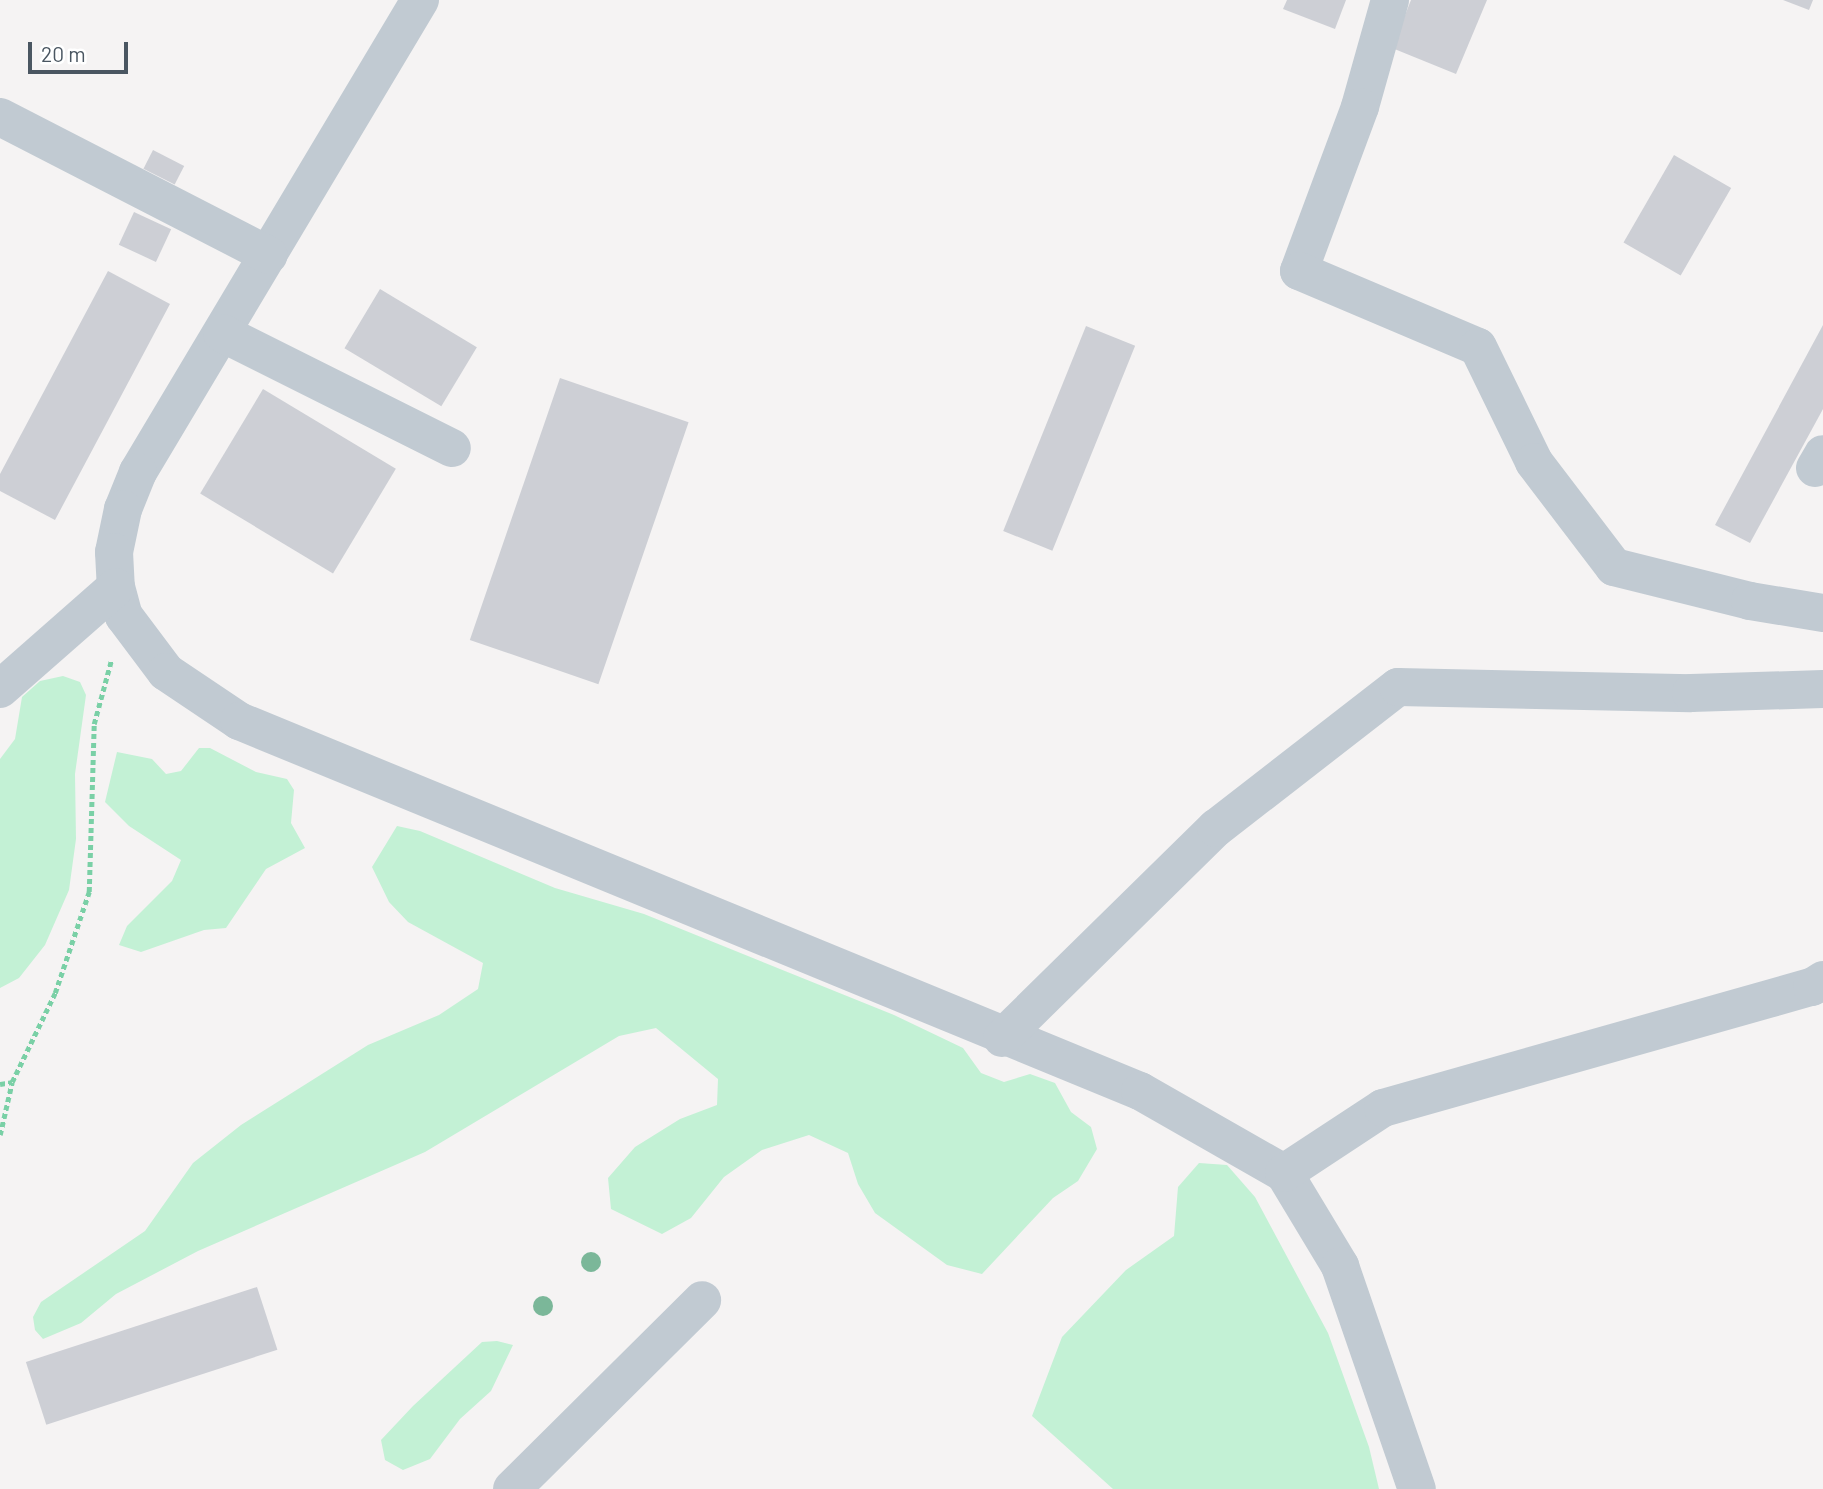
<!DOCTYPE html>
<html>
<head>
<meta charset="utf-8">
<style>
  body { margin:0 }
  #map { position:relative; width:1823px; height:1489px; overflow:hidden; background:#f5f3f3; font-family:Barlow,sans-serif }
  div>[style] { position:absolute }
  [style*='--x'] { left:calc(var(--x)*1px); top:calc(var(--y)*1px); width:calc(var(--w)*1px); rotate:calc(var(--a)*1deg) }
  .green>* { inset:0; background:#c3f1d5 }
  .building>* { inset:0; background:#cdcfd5; transform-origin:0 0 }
  .path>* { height:4.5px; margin-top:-2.25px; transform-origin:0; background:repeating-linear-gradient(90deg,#7ad0a6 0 5px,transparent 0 8.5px) }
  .minor>* { height:38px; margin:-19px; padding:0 19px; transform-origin:19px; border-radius:19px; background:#c1cad2 }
  .trees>* { width:20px; height:20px; margin:-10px; border-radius:50%; background:#7bb799 }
  span { translate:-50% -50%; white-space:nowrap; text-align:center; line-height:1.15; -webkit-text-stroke:7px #fff; paint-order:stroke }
  .scale { position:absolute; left:28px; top:42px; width:100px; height:32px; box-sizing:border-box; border:4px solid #4a5661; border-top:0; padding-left:9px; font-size:21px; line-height:24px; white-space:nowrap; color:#4a5661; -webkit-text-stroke:5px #fff; paint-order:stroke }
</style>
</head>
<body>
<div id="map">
  <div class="green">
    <div style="clip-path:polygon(63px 676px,80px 682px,86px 695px,75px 774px,76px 839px,69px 890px,45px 945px,19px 978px,0 988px,0 759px,15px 739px,22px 697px,40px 681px)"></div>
    <div style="clip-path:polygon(199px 748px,210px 748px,256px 772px,287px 779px,294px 790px,291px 823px,305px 848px,266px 869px,226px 928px,204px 930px,141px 952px,119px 945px,127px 926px,172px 881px,181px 860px,129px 826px,105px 802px,117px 752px,152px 759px,166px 774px,181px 771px)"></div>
    <div style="clip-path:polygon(397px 826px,420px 831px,555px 888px,644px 914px,894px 1015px,963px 1048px,981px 1073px,1004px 1082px,1030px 1074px,1055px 1083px,1071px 1112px,1091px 1127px,1097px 1149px,1078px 1181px,1053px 1198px,982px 1274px,947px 1265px,875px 1213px,858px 1184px,848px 1153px,809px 1135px,762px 1150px,724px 1177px,691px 1218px,662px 1234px,611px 1209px,608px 1178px,635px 1147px,680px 1119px,717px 1105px,718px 1079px,656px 1028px,619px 1036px,425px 1152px,198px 1251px,116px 1294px,81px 1323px,43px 1339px,35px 1330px,33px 1317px,41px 1302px,145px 1231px,193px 1163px,241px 1125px,368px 1045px,439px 1015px,478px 989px,483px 963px,408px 922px,389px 902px,372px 867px)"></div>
    <div style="clip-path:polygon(1199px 1163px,1227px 1165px,1255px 1197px,1328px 1333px,1369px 1447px,1379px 1489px,1113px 1489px,1032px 1416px,1062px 1337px,1126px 1270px,1174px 1236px,1178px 1187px)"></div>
    <div style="clip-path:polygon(497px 1341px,513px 1345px,491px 1391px,460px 1419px,430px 1459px,403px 1470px,385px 1460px,381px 1440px,413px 1406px,482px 1342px)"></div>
  </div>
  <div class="building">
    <div style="clip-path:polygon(1287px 0,1346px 0,1335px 29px,1283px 9px)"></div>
    <div style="clip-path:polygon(1411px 0,1487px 0,1456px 74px,1392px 48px)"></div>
    <div style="clip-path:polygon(1783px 0,1813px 0,1809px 10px)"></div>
    <div style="left:153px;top:150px;width:35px;height:21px;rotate:27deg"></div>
    <div style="left:1674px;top:155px;width:66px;height:101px;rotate:30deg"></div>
    <div style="left:134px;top:212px;width:41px;height:36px;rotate:25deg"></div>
    <div style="clip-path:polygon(108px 271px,170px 304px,55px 520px,0 491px,0 474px)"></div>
    <div style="left:380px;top:289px;width:113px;height:69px;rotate:31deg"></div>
    <div style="clip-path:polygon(1823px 325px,1823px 409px,1750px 543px,1715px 525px)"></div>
    <div style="left:1086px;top:326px;width:53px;height:221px;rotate:22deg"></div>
    <div style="left:560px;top:378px;width:136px;height:277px;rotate:19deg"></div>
    <div style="left:263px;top:389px;width:155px;height:122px;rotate:31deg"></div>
    <div style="left:257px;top:1287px;width:66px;height:243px;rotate:72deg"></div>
  </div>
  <div class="path">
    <div style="--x:0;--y:1084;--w:12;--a:-9"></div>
    <div style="--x:0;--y:1135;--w:54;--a:-77.2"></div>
    <div style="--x:12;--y:1082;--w:99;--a:-64.2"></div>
    <div style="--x:55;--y:993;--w:107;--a:-71.4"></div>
    <div style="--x:89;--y:892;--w:168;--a:-88.3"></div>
    <div style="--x:94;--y:724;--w:65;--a:-74.9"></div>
  </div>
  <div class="minor">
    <div style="--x:420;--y:0;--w:550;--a:120.86"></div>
    <div style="--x:138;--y:472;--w:40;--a:112"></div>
    <div style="--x:123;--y:509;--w:44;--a:101.8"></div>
    <div style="--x:114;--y:552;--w:35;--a:87"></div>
    <div style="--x:116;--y:587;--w:30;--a:75"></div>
    <div style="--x:124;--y:616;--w:70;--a:53.1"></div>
    <div style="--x:166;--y:672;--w:88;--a:33.9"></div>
    <div style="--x:239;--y:721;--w:974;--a:22.33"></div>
    <div style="--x:1140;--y:1091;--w:166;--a:29.7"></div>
    <div style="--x:1284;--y:1173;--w:109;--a:58.9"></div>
    <div style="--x:1340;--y:1266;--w:236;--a:71"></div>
    <div style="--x:1390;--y:0;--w:111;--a:105.7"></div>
    <div style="--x:1360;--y:107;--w:175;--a:110.4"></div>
    <div style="--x:1299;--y:271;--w:194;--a:23"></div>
    <div style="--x:1478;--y:347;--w:128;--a:64"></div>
    <div style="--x:1534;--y:462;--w:132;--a:52.7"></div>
    <div style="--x:1614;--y:567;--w:140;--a:14"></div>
    <div style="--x:1750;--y:601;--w:74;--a:9.3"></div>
    <div style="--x:0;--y:117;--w:302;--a:27.2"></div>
    <div style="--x:222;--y:333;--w:257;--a:26.6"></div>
    <div style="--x:1815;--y:468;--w:16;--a:-60"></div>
    <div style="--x:0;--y:689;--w:154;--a:-41.3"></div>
    <div style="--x:1002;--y:1038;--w:300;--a:-44.5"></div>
    <div style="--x:1216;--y:828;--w:230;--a:-37.8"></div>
    <div style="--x:1398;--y:687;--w:293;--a:1.2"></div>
    <div style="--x:1691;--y:693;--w:132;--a:-1.7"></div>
    <div style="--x:1284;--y:1173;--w:118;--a:-33.3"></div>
    <div style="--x:1383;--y:1108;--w:446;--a:-15.8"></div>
    <div style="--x:1812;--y:987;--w:13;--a:-32"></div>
    <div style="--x:512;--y:1489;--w:268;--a:-44.8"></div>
  </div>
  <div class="trees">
    <div style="left:591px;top:1262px"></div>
    <div style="left:543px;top:1306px"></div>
  </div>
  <div class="scale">20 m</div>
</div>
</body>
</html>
